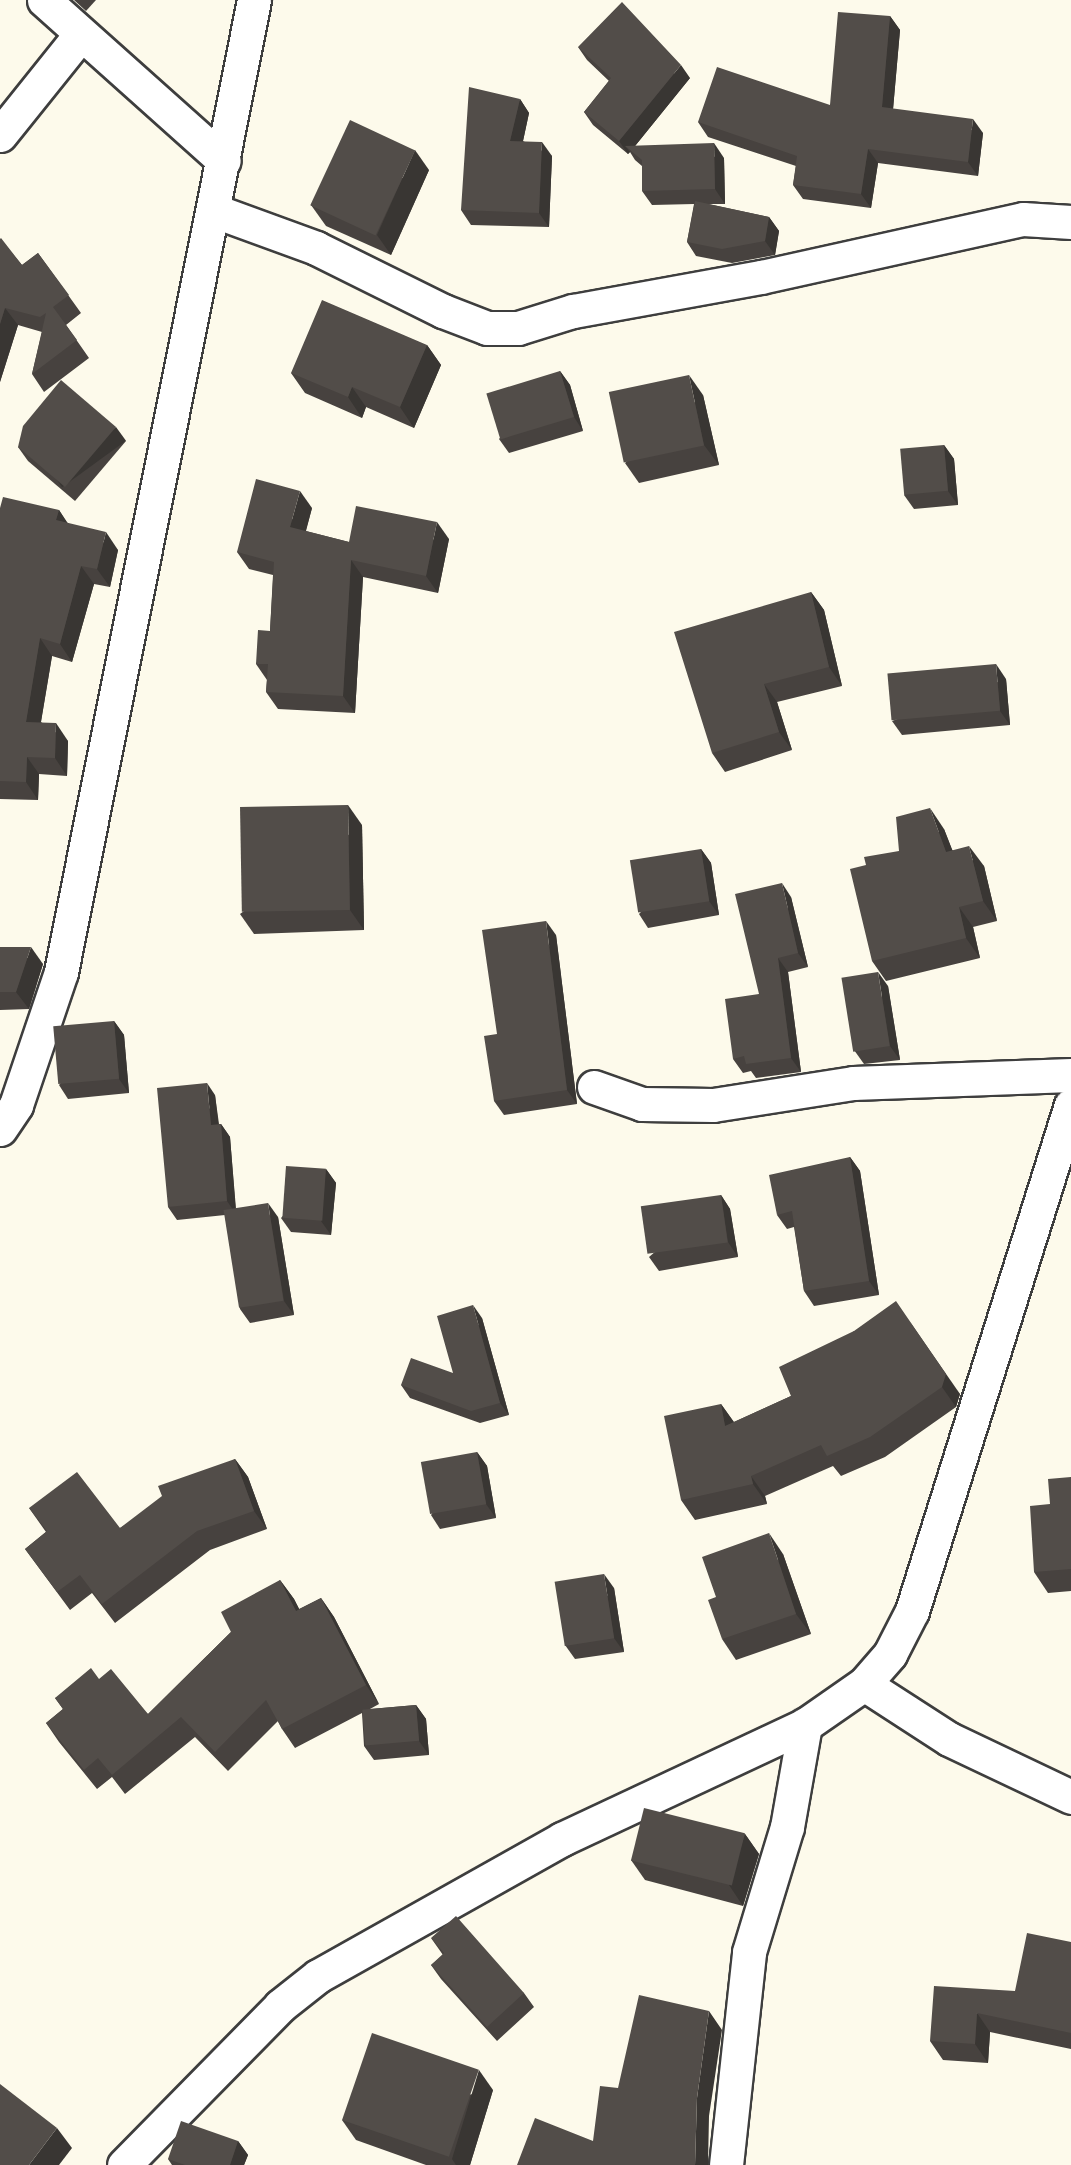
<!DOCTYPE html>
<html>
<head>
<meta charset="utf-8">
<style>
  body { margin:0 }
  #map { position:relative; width:1071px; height:2165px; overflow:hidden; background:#fdfaeb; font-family:"Zilla Slab",serif }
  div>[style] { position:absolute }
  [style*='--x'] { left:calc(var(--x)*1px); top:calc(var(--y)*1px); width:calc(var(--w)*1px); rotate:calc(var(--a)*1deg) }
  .roads { filter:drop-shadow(2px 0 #3e3e3e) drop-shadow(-2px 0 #3e3e3e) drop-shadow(0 2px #3e3e3e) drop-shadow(0 -2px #3e3e3e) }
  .street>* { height:33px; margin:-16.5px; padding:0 16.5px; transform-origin:16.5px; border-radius:16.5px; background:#fff }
  .wall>* { inset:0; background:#47423f }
  .shaded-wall>* { inset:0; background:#393633; transform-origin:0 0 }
  .building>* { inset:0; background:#524d49; transform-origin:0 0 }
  span { translate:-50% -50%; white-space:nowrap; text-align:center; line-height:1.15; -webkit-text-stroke:6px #fff; paint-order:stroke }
</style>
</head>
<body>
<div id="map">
  <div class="roads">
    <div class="street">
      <div style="--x:44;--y:0;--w:241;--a:41.8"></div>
      <div style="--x:0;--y:135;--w:128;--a:-51.3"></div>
      <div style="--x:215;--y:211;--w:108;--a:20.1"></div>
      <div style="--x:316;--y:248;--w:142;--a:26.4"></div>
      <div style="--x:443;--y:311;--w:47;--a:21.1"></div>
      <div style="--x:487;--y:328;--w:31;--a:0"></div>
      <div style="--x:518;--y:328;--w:58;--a:-17.2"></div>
      <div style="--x:573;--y:311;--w:191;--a:-10.3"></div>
      <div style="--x:761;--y:277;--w:268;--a:-12.5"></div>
      <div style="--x:1023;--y:219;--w:48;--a:3.6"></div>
      <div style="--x:594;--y:1087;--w:51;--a:19.5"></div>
      <div style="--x:642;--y:1104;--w:71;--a:0.8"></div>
      <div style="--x:713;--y:1105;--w:142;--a:-8.9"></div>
      <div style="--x:853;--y:1083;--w:218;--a:-2.1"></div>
      <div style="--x:0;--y:1129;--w:29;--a:-56"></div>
      <div style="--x:16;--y:1105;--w:140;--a:-71.3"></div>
      <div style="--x:61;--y:972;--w:991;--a:-78.77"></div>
      <div style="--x:864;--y:1684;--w:101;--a:32.9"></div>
      <div style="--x:949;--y:1739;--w:135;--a:25.4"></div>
      <div style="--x:124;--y:2165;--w:223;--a:-45.5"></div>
      <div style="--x:280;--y:2006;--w:48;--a:-38.3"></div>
      <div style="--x:318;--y:1976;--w:280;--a:-29.3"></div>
      <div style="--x:562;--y:1839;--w:268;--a:-25.1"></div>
      <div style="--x:805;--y:1725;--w:72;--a:-34.8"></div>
      <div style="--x:864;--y:1684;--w:40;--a:-49"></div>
      <div style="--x:890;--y:1654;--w:48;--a:-62.9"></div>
      <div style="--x:912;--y:1611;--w:530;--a:-72.56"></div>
      <div style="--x:726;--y:2165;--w:214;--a:-83.8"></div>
      <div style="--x:749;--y:1952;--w:131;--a:-73.1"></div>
      <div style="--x:787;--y:1827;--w:104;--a:-80"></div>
    </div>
  </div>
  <div class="wall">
    <div style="clip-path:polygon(74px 0,96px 0,86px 11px)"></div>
    <div style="clip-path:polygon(890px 16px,900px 30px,893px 109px,983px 133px,978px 176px,878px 163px,871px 208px,803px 199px,793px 185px,796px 166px,708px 137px,698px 122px,830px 105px)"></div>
    <div style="clip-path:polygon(578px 47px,690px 78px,635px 146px,724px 158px,725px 204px,708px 204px,769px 217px,779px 231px,775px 255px,732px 263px,696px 256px,687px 242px,694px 204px,652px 205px,642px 191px,642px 166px,635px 160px,630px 152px,628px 154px,593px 125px,584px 112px,609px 81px,587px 60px)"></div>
    <div style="clip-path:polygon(520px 99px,529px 113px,523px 141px,552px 156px,549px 227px,471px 225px,461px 210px)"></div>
    <div style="clip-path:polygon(429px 170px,391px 255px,326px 226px,311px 205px)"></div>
    <div style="clip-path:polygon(0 239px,22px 265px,38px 253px,81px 313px,66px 325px,89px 358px,44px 392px,32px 374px,42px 332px,18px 325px,0 382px)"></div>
    <div style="clip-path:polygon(427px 345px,441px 365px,414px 428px,366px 407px,362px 418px,305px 393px,291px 373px)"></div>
    <div style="clip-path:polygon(560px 371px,570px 385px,583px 431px,509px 453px,499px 439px)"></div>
    <div style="clip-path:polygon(703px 395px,719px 465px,639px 483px,625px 463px)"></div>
    <div style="clip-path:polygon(126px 441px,75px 501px,28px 461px,18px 447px)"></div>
    <div style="clip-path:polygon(944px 445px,954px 459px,958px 505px,914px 509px,904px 495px)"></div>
    <div style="clip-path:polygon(0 508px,59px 510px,67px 523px,118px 550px,110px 587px,94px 584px,72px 662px,52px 656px,41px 722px,68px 741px,67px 776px,39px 774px,38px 800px,0 799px)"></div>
    <div style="clip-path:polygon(312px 508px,306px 531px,349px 542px,449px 539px,438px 593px,363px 577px,355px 713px,278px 709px,266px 692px,267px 680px,256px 664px,270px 631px,273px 575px,249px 569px,237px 552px)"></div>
    <div style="clip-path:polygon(811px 592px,824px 610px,842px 686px,777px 702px,792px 750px,725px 772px,712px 753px)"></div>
    <div style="clip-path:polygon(1006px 679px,1010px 725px,902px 735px,892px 721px)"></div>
    <div style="clip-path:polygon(362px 825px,364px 930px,254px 934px,240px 914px)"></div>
    <div style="clip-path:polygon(944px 829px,952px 850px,984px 866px,997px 921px,973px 927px,980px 958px,886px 981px,872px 961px,899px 851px)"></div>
    <div style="clip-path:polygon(701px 849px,711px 863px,719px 915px,648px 928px,639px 914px)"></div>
    <div style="clip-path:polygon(791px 897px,808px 967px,788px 972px,801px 1072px,756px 1078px,751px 1071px,743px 1073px,733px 1059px,759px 994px)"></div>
    <div style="clip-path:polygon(556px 935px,577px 1104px,504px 1115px,494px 1101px,497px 1034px)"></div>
    <div style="clip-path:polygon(0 947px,43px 964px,29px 1009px,0 1010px)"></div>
    <div style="clip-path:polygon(888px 986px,900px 1060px,864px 1064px,854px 1050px)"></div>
    <div style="clip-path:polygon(114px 1021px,124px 1035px,129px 1093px,68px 1099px,59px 1085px)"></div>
    <div style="clip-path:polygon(215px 1095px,219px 1124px,221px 1124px,230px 1137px,236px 1209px,278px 1217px,294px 1315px,250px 1323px,240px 1309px,225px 1215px,177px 1220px,168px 1207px)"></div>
    <div style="clip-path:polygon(850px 1157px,860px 1171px,879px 1295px,814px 1306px,804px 1291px,794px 1227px,787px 1229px,777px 1215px)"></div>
    <div style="clip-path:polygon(326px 1169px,336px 1183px,331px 1235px,291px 1232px,281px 1218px)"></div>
    <div style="clip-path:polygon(721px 1195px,730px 1209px,738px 1257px,659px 1271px,649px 1257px)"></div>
    <div style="clip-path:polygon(482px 1318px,509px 1415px,480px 1423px,410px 1398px,401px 1385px,453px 1373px)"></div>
    <div style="clip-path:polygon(854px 1331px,960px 1394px,956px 1407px,885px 1457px,841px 1476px,833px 1466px,765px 1496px,767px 1504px,695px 1520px,681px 1500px,721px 1404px,734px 1422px,791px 1396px)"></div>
    <div style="clip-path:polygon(477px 1452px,487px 1466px,496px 1518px,440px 1529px,431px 1515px)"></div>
    <div style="clip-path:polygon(235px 1459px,248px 1477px,267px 1529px,210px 1550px,115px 1623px,92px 1593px,70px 1610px,25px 1549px,46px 1532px,29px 1508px,120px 1528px)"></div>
    <div style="clip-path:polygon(1071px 1477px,1071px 1591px,1048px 1593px,1034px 1572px,1050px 1504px)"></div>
    <div style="clip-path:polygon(783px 1554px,811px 1634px,736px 1660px,722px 1639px)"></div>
    <div style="clip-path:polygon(280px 1580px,294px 1599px,299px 1609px,321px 1598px,334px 1617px,379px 1704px,370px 1709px,416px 1705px,426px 1719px,429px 1755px,374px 1760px,364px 1746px,362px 1713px,295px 1748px,282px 1729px,278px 1721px,228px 1771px,195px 1737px,125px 1794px,112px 1777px,97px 1789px,59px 1742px,46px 1723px,63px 1709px,55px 1698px,99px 1679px,148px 1714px,231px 1632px)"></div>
    <div style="clip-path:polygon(614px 1588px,624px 1652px,575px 1659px,565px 1645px)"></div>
    <div style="clip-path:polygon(745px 1834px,759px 1854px,743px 1906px,645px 1880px,631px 1860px)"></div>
    <div style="clip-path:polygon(431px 1938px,524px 1993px,534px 2007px,497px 2041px,441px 1979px,431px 1965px,443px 1955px)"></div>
    <div style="clip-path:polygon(1071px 1942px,1071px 2049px,990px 2032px,988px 2063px,943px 2060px,930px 2041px,1015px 1991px)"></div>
    <div style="clip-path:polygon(493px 2090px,470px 2165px,426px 2165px,356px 2140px,342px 2120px)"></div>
    <div style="clip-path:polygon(238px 2141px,248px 2155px,244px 2165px,172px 2165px,168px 2159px)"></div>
  </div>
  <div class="shaded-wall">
    <div style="clip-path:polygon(890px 16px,900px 30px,892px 121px,882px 107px)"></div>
    <div style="clip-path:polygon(681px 65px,690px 78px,631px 151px,625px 146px,630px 152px,628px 154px,619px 141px)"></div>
    <div style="clip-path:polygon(520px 99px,529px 113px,520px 155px,510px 141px)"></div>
    <div style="clip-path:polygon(973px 119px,983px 133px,978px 176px,968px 162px)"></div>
    <div style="clip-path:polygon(542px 142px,552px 156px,549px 227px,539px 213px)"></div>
    <div style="clip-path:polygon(714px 143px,724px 158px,725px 204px,715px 189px)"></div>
    <div style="clip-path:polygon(868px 149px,878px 163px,871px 208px,861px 194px)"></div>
    <div style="clip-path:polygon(415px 150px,429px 170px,391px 255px,377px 235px)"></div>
    <div style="clip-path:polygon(769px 217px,779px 231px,775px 255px,765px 241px)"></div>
    <div style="clip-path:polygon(5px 308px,18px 325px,0 382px,0 324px)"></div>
    <div style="clip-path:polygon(427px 345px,441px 365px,414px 428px,400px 407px)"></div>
    <div style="clip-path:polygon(560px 371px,570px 385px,583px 431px,574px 417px)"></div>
    <div style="clip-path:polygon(689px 375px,703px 395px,719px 465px,704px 445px)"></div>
    <div style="clip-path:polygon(352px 387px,366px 407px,362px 418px,348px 397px)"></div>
    <div style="left:116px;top:427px;width:17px;height:79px;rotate:54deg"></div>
    <div style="clip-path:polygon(944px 445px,954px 459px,958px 505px,948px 491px)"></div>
    <div style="clip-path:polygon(300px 491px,312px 508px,302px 544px,290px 527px)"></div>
    <div style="clip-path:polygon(59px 510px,71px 528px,56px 520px)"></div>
    <div style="clip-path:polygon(437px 522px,449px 539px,438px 593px,426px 576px)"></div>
    <div style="clip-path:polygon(106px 532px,118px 550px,110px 587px,97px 569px)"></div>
    <div style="clip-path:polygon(351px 560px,363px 577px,355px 713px,343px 696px)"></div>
    <div style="clip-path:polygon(81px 566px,94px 584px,72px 662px,60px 644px)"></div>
    <div style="clip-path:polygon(811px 592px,824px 610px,842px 686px,829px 667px)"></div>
    <div style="clip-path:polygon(40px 638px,52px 656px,38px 739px,26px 722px)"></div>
    <div style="clip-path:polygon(996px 664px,1006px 679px,1010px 725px,1000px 711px)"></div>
    <div style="clip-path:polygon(764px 684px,777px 702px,792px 750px,779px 732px)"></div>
    <div style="clip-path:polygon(56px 723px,68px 741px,67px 776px,55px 758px)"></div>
    <div style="clip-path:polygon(27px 757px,39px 774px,38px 800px,26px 782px)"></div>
    <div style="clip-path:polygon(348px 805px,362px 825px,364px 930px,350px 910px)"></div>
    <div style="clip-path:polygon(930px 808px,944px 829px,961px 872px,946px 852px)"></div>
    <div style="clip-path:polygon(969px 846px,984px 866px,997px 921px,983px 901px)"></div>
    <div style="clip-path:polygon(701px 849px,711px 863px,719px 915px,709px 901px)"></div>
    <div style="clip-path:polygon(782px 883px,791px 897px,808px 967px,798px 953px)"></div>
    <div style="clip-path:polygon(959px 907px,973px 927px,980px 958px,966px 938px)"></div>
    <div style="clip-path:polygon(546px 921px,556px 935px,577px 1104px,567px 1090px)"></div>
    <div style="clip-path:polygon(31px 947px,43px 964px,29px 1009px,16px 992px)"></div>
    <div style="clip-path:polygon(778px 958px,788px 972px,801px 1072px,791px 1058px)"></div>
    <div style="clip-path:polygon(878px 972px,888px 986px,900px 1060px,890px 1046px)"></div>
    <div style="clip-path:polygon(114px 1021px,124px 1035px,129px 1093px,119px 1079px)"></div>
    <div style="clip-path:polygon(207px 1083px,215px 1095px,220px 1138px,211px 1125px)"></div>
    <div style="clip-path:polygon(221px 1124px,230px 1137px,236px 1214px,227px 1201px)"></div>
    <div style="clip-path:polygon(850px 1157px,860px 1171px,879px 1295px,869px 1281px)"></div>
    <div style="clip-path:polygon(326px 1169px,336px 1183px,331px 1235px,321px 1221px)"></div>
    <div style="clip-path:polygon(721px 1195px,730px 1209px,738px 1257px,728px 1242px)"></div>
    <div style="clip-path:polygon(268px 1203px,278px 1217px,294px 1315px,284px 1301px)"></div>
    <div style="clip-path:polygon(473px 1305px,482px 1318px,509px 1415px,500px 1403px)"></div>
    <div style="clip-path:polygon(910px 1322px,960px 1394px,956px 1407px,942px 1387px)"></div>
    <div style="clip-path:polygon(721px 1404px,735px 1424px,725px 1426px)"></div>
    <div style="clip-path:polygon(477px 1452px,487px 1466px,496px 1518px,486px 1504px)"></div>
    <div style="clip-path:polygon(235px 1459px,248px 1477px,267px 1529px,254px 1511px)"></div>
    <div style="clip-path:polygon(751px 1476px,765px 1496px,767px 1504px,753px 1484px)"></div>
    <div style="clip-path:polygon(769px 1533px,783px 1554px,811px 1634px,796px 1614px)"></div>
    <div style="clip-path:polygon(604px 1574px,614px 1588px,624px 1652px,614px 1638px)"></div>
    <div style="clip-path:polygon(280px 1580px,294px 1599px,310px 1630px,296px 1611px)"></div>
    <div style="clip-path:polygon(321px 1598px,334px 1617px,379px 1704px,366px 1685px)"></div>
    <div style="clip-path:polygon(416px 1705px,426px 1719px,429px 1755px,419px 1741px)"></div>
    <div style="clip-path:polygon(745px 1834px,759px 1854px,743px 1906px,729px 1885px)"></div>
    <div style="clip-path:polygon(709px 2011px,722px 2030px,709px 2116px,708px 2165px,695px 2165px,697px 2098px)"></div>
    <div style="clip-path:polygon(977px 2013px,990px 2032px,988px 2063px,975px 2044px)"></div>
    <div style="clip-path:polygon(479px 2070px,493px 2090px,470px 2165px,456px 2165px,452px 2159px)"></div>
    <div style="clip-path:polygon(57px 2128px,72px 2148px,59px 2165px,29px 2165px)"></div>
    <div style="clip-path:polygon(238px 2141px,248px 2155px,244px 2165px,230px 2165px)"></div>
  </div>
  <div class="building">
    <div style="clip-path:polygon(622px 2px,681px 65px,619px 141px,584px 112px,611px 78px,578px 47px)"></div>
    <div style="clip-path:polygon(838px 12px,890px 16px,882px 107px,973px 119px,968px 162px,868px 149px,861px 194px,793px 185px,797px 156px,698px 122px,717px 67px,830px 105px)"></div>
    <div style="clip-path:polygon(469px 87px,520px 99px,510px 141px,542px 142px,539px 213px,461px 210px)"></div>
    <div style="left:350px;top:120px;width:72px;height:94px;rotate:25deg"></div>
    <div style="clip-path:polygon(714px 143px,715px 189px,642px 191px,642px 160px,625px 146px)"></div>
    <div style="clip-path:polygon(695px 201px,769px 217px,765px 241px,722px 249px,687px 242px)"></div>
    <div style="clip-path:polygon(1px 238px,22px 265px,38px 253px,69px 295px,53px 307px,77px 340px,32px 374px,46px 313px,40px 317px,5px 308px,0 324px,0 239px)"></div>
    <div style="clip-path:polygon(322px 300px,427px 345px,400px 407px,352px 387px,348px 397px,291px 373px)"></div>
    <div style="left:560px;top:371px;width:48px;height:77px;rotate:73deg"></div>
    <div style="left:689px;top:375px;width:72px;height:82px;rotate:78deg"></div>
    <div style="clip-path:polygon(61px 380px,116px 427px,65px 487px,18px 447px,23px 426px)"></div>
    <div style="left:944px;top:445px;width:46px;height:44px;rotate:85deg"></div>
    <div style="clip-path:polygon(256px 479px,300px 491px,290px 527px,349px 542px,356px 506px,437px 522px,426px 576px,351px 560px,343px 696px,266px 692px,268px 664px,256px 664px,258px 630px,270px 631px,274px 562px,237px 552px)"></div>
    <div style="clip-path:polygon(3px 497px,59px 510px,56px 520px,106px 532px,97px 569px,81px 566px,60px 644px,40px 638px,26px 722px,56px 723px,55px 758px,27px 757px,26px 782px,0 781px,0 508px)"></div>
    <div style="clip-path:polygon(811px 592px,829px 667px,764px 684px,779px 732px,712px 753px,674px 632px)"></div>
    <div style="left:996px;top:664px;width:47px;height:109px;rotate:85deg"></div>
    <div style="left:348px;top:805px;width:105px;height:108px;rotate:89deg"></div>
    <div style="clip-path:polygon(930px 808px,946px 852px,969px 846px,983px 901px,959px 907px,966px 938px,872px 961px,850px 869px,866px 865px,864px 857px,899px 851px,896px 817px)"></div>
    <div style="left:701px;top:849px;width:53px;height:72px;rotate:81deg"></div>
    <div style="clip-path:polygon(782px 883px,798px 953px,778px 958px,791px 1058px,746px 1064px,744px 1056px,733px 1059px,725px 999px,759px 994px,735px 894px)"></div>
    <div style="clip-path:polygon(546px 921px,567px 1090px,494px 1101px,484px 1036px,497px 1034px,482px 930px)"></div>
    <div style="clip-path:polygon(0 947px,31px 947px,16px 992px,0 992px)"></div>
    <div style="left:878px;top:972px;width:75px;height:37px;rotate:81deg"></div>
    <div style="left:114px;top:1021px;width:58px;height:61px;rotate:85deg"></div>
    <div style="clip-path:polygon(207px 1083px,211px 1125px,221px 1124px,227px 1201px,168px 1207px,157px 1088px)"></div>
    <div style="clip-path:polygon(850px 1157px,869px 1281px,804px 1291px,792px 1211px,777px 1215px,769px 1175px)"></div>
    <div style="left:286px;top:1166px;width:40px;height:52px;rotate:4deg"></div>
    <div style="left:721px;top:1195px;width:48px;height:81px;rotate:82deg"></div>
    <div style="left:268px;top:1203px;width:99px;height:45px;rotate:81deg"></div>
    <div style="clip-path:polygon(896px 1301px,946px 1374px,942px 1387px,870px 1437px,827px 1456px,821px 1445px,751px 1476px,753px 1484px,681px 1500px,664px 1416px,721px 1404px,725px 1426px,791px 1396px,779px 1367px,854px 1331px)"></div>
    <div style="clip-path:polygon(473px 1305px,500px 1403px,471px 1411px,401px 1385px,411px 1358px,453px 1373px,437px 1316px)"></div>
    <div style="left:477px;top:1452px;width:53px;height:57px;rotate:80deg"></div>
    <div style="clip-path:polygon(235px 1459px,254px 1511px,197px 1531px,102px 1604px,80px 1575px,57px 1592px,25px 1549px,47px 1531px,29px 1508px,77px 1472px,120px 1528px,162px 1496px,158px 1486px)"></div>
    <div style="clip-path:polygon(1071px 1477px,1071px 1569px,1034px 1572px,1030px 1506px,1050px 1504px,1048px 1479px)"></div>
    <div style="clip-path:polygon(769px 1533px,796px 1614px,722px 1639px,708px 1600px,716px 1597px,702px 1557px)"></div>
    <div style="left:604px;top:1574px;width:65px;height:50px;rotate:81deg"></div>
    <div style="clip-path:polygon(280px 1580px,296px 1611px,321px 1598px,366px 1685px,282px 1729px,266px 1700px,215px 1752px,181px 1717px,112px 1775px,98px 1758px,84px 1770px,46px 1723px,63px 1709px,55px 1698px,91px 1668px,99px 1679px,111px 1669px,148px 1714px,231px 1632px,221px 1612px)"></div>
    <div style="left:416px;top:1705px;width:36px;height:54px;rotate:85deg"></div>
    <div style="left:644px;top:1808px;width:104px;height:54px;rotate:14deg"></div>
    <div style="clip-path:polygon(456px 1916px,524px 1993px,487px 2027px,431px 1965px,444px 1953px,431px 1938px)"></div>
    <div style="clip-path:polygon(1027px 1933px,1071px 1942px,1071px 2033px,977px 2013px,975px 2044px,930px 2041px,934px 1986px,1015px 1991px)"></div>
    <div style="clip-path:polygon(639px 1995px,709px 2011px,697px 2098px,695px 2165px,517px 2165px,535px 2118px,593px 2141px,600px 2086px,618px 2088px)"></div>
    <div style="left:372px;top:2033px;width:113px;height:92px;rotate:19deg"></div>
    <div style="clip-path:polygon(0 2084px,57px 2128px,29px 2165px,0 2165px)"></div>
    <div style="clip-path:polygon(181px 2121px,238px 2141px,230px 2165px,185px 2165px,168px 2159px)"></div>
  </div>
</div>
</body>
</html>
